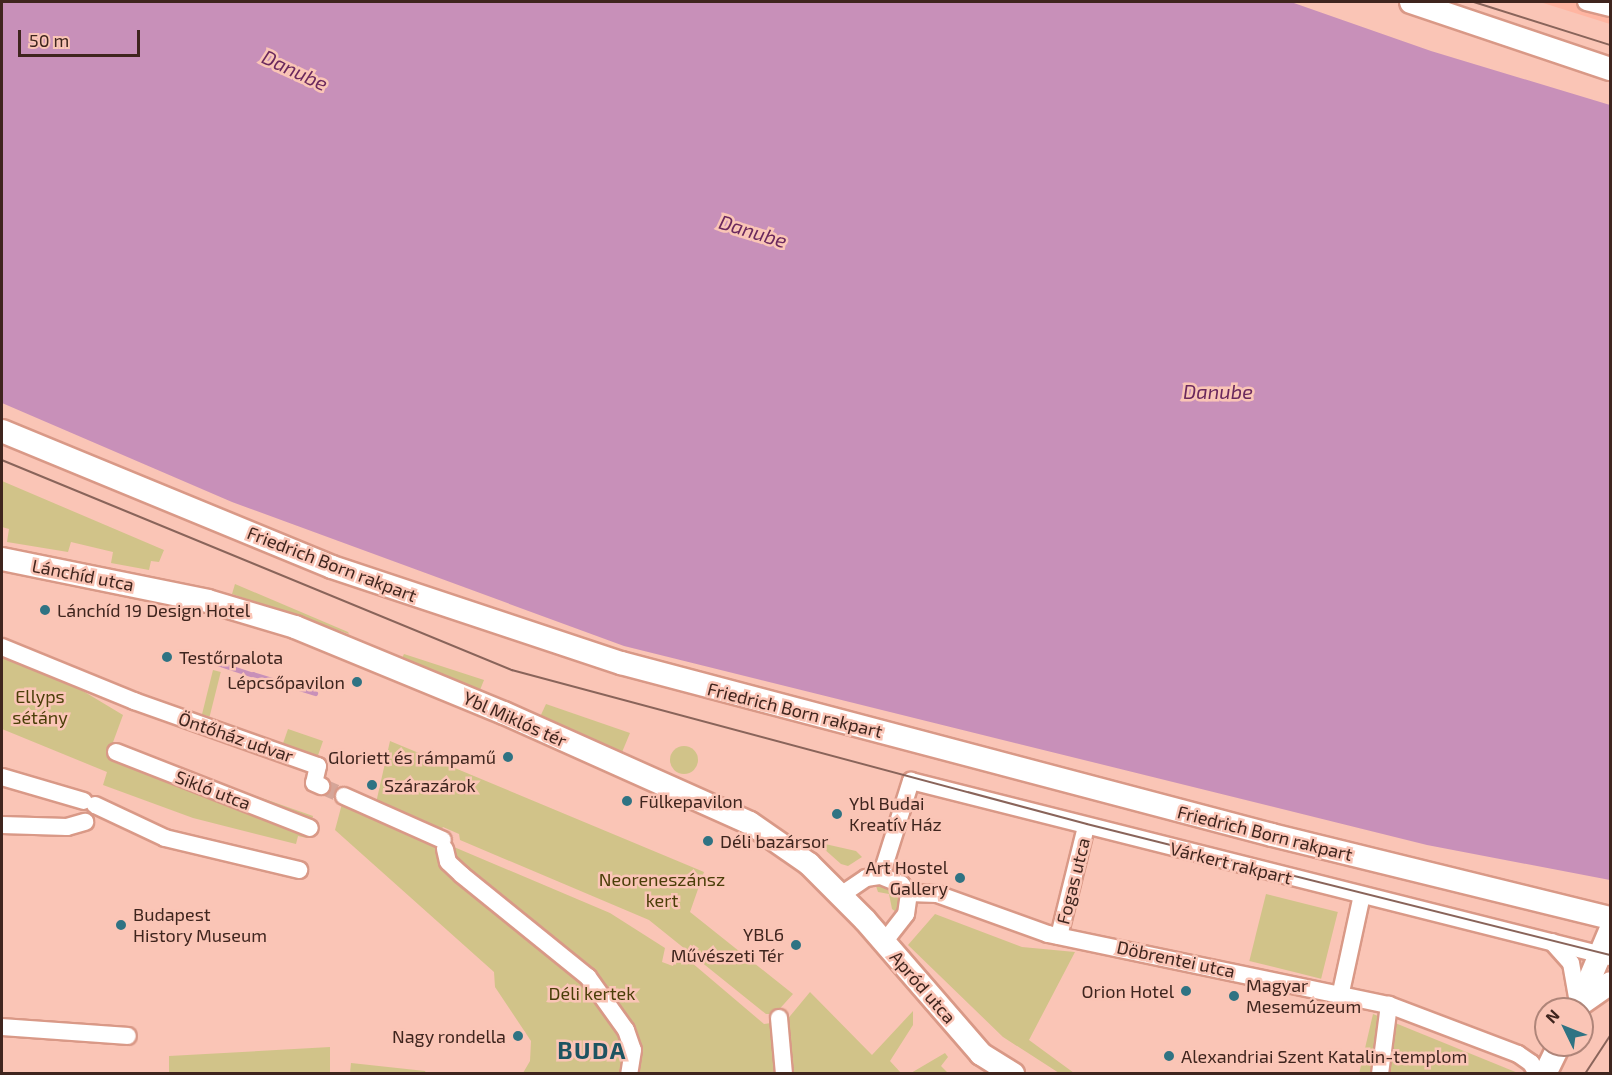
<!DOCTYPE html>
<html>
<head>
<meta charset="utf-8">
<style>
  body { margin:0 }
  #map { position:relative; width:1612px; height:1075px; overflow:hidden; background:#fac5b6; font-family:"Exo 2",sans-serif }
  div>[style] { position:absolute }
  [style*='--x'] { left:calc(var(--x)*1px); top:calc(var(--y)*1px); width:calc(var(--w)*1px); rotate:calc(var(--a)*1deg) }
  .built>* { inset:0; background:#ffb5a1 }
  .green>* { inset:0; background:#d1c389; transform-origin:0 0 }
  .round { border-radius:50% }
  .water>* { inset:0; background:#c890b9 }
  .stream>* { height:4.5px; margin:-2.25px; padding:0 2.25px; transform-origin:2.25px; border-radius:2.25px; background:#c890b9 }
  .street-tunnel>* { height:16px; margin-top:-8px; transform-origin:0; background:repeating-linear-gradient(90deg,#d5a598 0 16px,transparent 0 24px) }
  .roads { filter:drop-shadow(2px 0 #d99987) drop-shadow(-2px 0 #d99987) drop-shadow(0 2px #d99987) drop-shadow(0 -2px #d99987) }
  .street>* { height:16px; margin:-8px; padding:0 8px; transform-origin:8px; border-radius:8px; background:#fff }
  .secondary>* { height:22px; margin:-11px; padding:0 11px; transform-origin:11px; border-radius:11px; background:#fff }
  .tram>* { height:1.5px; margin:-0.75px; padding:0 0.75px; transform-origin:0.75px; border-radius:0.75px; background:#89645a }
  .dots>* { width:16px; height:16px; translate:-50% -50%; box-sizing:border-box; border:3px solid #fac5b6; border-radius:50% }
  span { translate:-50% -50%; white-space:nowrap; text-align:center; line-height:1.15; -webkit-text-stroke:5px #fac5b6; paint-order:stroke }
  .street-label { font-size:18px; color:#3f251e }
  .poi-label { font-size:18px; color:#3f251e }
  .left { translate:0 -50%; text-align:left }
  .right { translate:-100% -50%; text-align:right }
  .park-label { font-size:18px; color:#4a3e08 }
  .water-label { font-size:20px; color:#6a285d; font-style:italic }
  .district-label { font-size:24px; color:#1d5461; font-weight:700; letter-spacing:1.5px }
  .frame { position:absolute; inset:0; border:3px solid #3f251e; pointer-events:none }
  .north { position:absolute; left:1534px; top:997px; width:60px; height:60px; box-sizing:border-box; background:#fac5b6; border:2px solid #af8579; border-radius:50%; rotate:313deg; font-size:16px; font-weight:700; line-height:24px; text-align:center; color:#3f251e }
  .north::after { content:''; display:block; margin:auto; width:21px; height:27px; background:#2f7383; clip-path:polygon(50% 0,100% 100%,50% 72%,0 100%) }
  .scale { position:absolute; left:18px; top:30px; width:122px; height:27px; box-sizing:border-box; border:3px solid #3f251e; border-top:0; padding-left:8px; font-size:18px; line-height:21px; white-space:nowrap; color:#3f251e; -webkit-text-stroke:4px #fac5b6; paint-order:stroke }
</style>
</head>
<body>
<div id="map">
  <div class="built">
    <div style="clip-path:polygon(1540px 2px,1610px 2px,1610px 24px)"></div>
  </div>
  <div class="green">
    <div style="clip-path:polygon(2px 481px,164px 550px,159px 562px,151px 561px,149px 570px,111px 563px,113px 552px,71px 542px,68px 552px,7px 542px,9px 529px,2px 527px)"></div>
    <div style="clip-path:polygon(235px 584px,348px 632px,349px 634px,232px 594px)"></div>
    <div style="clip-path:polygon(2px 654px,48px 670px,123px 715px,112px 745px,313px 816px,307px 838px,298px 836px,296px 844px,193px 818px,103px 785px,107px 772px,2px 729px)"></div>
    <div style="clip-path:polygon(404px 654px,484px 680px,480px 690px,401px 660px)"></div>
    <div style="left:213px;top:670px;width:8px;height:46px;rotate:14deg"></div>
    <div style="clip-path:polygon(546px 704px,630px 733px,620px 757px,540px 717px)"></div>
    <div style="left:288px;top:729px;width:37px;height:17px;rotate:19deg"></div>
    <div style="clip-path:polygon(390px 741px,704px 872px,690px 912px,793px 994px,775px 1014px,766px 1014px,649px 920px,460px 840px,459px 834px,443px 827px,440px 831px,376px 803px)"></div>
    <div class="round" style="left:670px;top:746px;width:28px;height:28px"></div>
    <div style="clip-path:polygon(343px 800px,610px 913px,665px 948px,662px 962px,673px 966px,678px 951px,764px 1024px,786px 1021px,810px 992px,872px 1055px,913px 1011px,913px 1025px,890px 1061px,901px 1073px,523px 1073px,530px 1061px,531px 1041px,495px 987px,494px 972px,335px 830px)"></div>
    <div style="clip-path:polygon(825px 844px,856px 851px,862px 857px,848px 866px,841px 864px,823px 848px)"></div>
    <div style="clip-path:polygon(885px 885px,900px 898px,899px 914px,892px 909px,889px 894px,878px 892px,876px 886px)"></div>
    <div style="left:1266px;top:894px;width:74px;height:69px;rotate:14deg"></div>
    <div style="clip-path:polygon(935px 914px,1022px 947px,1075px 952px,1029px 1040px,1074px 1073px,1059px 1073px,1003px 1037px,908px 945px)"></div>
    <div style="clip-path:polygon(1373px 1014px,1518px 1073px,1359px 1074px)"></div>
    <div style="clip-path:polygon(330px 1047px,330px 1073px,169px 1073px,169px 1056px)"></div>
    <div style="clip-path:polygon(945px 1053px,948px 1057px,941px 1066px,948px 1073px,911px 1073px)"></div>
    <div style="clip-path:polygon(351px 1063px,425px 1071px,426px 1073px,350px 1073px)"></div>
  </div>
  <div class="water">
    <div style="clip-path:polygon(2px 2px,1291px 2px,1431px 51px,1610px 105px,1610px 880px,1427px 845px,624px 646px,232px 502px,2px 403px)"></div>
  </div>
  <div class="stream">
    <div style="--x:217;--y:663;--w:36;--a:18"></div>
    <div style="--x:253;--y:674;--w:65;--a:17"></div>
  </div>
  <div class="street-tunnel">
    <div style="--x:321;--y:786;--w:25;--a:23"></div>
  </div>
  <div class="roads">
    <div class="street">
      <div style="--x:1586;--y:2;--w:25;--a:14"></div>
      <div style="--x:2;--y:647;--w:143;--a:22.2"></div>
      <div style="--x:134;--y:701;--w:195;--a:19.5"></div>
      <div style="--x:318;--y:766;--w:17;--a:103"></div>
      <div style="--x:314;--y:783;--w:8;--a:23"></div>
      <div style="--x:116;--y:752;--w:208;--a:21.4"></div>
      <div style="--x:2;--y:777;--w:85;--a:16.3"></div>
      <div style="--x:344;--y:796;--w:108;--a:24"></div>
      <div style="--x:95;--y:805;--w:77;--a:25.2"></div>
      <div style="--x:165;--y:838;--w:138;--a:13.4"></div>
      <div style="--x:2;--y:825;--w:65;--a:1.8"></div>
      <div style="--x:67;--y:827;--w:19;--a:-16"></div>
      <div style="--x:445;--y:849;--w:13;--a:77"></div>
      <div style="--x:448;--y:862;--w:19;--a:43"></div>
      <div style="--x:462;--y:875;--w:162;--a:39"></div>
      <div style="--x:588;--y:977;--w:65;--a:54.4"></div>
      <div style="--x:626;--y:1030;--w:21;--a:71"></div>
      <div style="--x:633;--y:1050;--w:24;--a:99"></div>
      <div style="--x:881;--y:876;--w:100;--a:-72.5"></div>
      <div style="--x:911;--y:781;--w:721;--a:14.13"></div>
      <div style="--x:909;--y:893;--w:28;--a:2"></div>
      <div style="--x:937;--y:894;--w:118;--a:19.8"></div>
      <div style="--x:1048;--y:934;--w:348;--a:11.8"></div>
      <div style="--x:1389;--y:1005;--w:138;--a:20.8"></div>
      <div style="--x:1518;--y:1054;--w:16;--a:35"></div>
      <div style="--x:1531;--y:1063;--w:13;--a:61"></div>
      <div style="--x:841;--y:895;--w:30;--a:-34"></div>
      <div style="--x:866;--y:878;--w:15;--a:-8"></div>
      <div style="--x:881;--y:876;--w:22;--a:22"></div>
      <div style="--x:901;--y:884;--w:12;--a:48"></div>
      <div style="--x:909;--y:893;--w:21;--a:98"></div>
      <div style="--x:906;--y:914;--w:36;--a:128"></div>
      <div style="--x:1059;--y:936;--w:112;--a:-76.1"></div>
      <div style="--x:1552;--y:942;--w:28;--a:48"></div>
      <div style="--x:1571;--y:963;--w:40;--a:80"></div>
      <div style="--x:1341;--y:992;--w:99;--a:-77.8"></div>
      <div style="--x:779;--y:1018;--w:56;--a:84.9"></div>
      <div style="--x:2;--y:1027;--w:126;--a:4.1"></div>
      <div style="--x:1380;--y:1074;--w:70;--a:-82.6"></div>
    </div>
    <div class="secondary">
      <div style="--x:1411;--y:2;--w:210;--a:18.6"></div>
      <div style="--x:2;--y:431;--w:357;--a:22.4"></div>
      <div style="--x:332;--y:567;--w:305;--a:18.4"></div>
      <div style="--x:621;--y:663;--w:673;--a:14.8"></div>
      <div style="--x:1272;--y:835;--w:348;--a:13.8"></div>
      <div style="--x:2;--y:559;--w:210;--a:11.5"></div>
      <div style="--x:208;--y:601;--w:91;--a:16.6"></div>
      <div style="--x:295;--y:627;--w:226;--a:22.4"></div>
      <div style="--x:504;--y:713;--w:269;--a:24.1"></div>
      <div style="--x:750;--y:823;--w:72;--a:34.8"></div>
      <div style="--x:809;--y:864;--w:79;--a:45"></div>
      <div style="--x:865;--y:920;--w:177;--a:49.1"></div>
      <div style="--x:981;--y:1054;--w:38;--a:32"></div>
      <div style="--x:1579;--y:1005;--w:38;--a:-35"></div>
      <div style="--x:1577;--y:1009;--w:85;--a:-67.1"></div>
      <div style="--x:1545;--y:1074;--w:32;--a:-64"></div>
    </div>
  </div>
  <div class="tram">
    <div style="--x:1474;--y:2;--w:143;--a:17.5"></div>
    <div style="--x:2;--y:460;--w:552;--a:22.38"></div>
    <div style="--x:512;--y:670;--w:595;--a:14.99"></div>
    <div style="--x:1087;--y:824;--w:539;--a:14.06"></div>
    <div style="--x:1585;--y:1074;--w:45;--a:-56.7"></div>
  </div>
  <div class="dots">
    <div style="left:45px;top:610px;background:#2f7383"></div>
    <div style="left:167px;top:657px;background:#2f7383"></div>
    <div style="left:357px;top:682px;background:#2f7383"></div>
    <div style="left:508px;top:757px;background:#2f7383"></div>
    <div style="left:372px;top:785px;background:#2f7383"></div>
    <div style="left:627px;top:801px;background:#2f7383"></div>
    <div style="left:837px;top:814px;background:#2f7383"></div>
    <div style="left:708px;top:841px;background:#2f7383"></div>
    <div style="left:960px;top:878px;background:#2f7383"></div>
    <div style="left:121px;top:925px;background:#2f7383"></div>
    <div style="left:796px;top:945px;background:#2f7383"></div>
    <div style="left:1186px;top:991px;background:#2f7383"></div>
    <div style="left:1234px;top:996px;background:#2f7383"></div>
    <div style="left:518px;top:1036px;background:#2f7383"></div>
    <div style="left:1169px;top:1056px;background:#2f7383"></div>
  </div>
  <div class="street-label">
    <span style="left:332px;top:564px;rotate:21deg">Friedrich Born rakpart</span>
    <span style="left:83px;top:575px;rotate:11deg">Lánchíd utca</span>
    <span style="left:795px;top:710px;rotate:14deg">Friedrich Born rakpart</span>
    <span style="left:515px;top:719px;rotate:24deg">Ybl Miklós tér</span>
    <span style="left:236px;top:737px;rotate:19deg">Öntőház udvar</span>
    <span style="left:213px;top:790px;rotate:21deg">Sikló utca</span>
    <span style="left:1265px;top:833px;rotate:14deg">Friedrich Born rakpart</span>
    <span style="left:1231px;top:863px;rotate:14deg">Várkert rakpart</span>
    <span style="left:1073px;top:881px;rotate:-76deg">Fogas utca</span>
    <span style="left:1176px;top:959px;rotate:12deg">Döbrentei utca</span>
    <span style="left:923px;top:987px;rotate:49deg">Apród utca</span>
  </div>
  <div class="poi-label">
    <span class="left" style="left:57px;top:610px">Lánchíd 19 Design Hotel</span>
    <span class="left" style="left:179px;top:657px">Testőrpalota</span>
    <span class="right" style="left:345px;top:682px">Lépcsőpavilon</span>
    <span class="right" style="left:496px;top:757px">Gloriett és rámpamű</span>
    <span class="left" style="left:384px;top:785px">Szárazárok</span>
    <span class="left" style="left:639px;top:801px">Fülkepavilon</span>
    <span class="left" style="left:849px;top:814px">Ybl Budai<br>Kreatív Ház</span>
    <span class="left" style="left:720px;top:841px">Déli bazársor</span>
    <span class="right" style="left:948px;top:878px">Art Hostel<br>Gallery</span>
    <span class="left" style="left:133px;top:925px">Budapest<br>History Museum</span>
    <span class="right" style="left:784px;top:945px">YBL6<br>Művészeti Tér</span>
    <span class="left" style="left:1246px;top:996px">Magyar<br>Mesemúzeum</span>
    <span class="right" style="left:1174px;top:991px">Orion Hotel</span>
    <span class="right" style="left:506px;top:1036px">Nagy rondella</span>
    <span class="left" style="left:1181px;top:1056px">Alexandriai Szent Katalin-templom</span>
  </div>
  <div class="park-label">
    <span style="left:40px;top:707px">Ellyps<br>sétány</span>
    <span style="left:662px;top:890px">Neoreneszánsz<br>kert</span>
    <span style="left:592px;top:993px">Déli kertek</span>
  </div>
  <div class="water-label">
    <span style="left:295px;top:70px;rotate:25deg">Danube</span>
    <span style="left:753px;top:231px;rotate:17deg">Danube</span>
    <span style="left:1218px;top:391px">Danube</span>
  </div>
  <div class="district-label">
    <span style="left:592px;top:1050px">BUDA</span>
  </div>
  <div class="frame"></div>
  <div class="north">N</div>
  <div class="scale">50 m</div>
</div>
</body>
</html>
